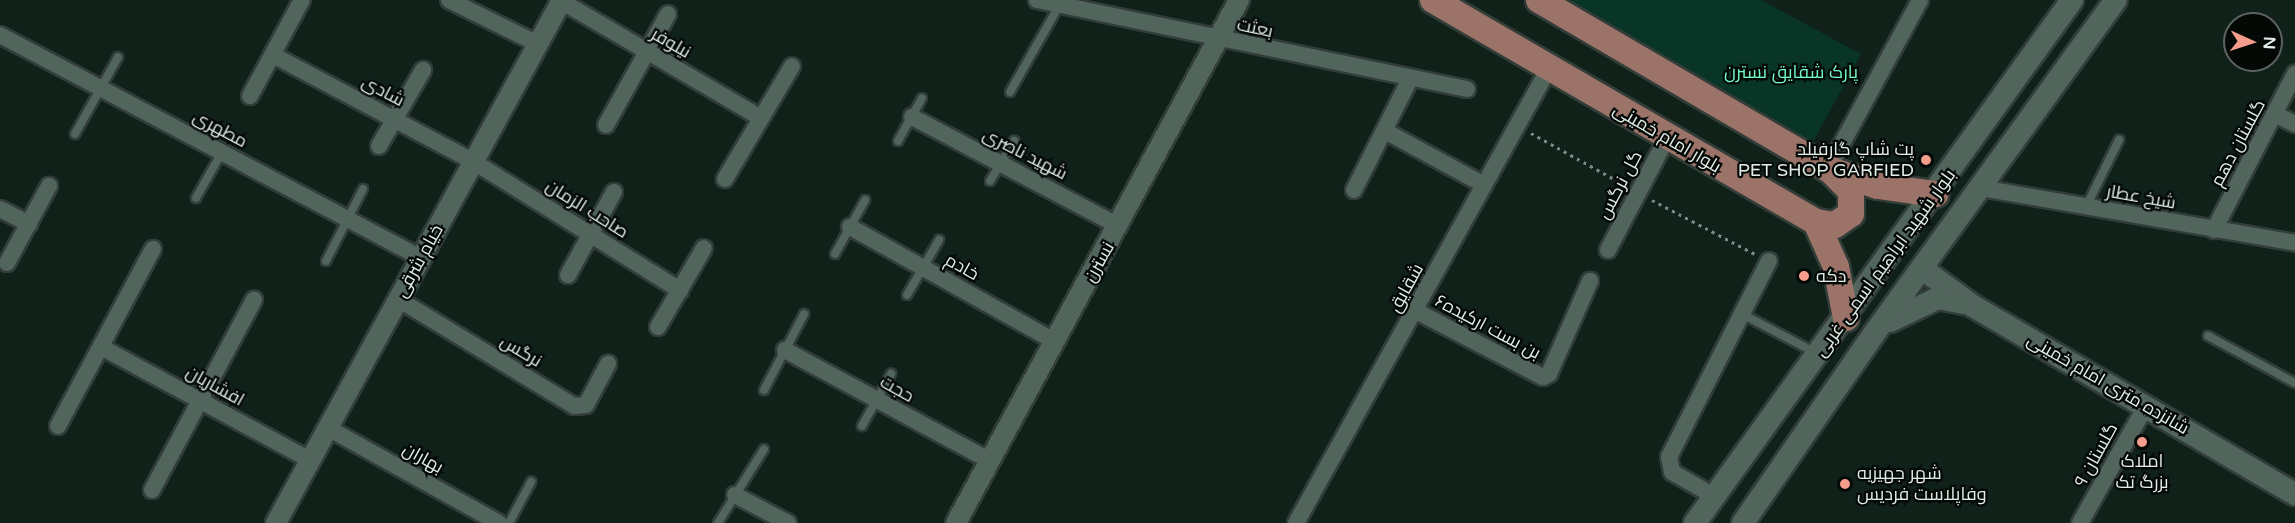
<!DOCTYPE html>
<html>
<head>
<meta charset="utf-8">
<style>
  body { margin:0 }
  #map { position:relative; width:2295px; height:523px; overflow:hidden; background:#10211a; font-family:"Varela Round",Cairo,sans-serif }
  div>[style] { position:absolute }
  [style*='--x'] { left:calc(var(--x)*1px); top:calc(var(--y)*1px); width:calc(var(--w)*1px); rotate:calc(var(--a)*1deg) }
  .green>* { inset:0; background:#093527 }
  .path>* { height:3px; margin-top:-1.5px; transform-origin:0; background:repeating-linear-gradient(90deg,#7e8c86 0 3px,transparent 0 7.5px) }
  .roads { filter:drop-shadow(2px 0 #323d38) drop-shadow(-2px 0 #323d38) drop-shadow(0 2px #323d38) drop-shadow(0 -2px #323d38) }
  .service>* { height:8px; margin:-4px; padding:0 4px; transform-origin:4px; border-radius:4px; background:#52655d }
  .minor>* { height:16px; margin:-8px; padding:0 8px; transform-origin:8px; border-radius:8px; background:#52655d }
  .tertiary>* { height:20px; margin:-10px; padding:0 10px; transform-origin:10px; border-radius:10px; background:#52655d }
  .secondary>* { height:22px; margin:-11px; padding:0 11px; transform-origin:11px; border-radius:11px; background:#52655d }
  .primary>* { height:26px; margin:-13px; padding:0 13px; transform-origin:13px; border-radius:13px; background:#9c7368 }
  .dots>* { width:16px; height:16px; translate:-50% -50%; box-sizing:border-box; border:3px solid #040906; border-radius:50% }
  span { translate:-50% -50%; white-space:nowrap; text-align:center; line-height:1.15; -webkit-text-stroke:4.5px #040906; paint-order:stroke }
  .street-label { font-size:18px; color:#e2ede8 }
  .park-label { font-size:18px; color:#71fdcb }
  .poi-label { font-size:18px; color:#e2ede8 }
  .right { translate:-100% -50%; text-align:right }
  .left { translate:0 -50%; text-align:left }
  .north { position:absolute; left:2223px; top:12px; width:60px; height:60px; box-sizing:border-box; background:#040906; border:2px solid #5d6460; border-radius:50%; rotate:93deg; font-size:16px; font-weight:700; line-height:24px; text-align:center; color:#e2ede8 }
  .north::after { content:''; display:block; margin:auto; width:21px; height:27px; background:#f59d8d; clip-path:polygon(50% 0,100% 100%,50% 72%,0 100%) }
</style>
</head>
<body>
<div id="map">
  <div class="green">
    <div style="clip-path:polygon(1569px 0,1761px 0,1861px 54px,1813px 142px)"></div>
  </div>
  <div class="path">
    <div style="--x:1531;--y:133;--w:105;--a:29"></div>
    <div style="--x:1652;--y:200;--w:116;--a:27.7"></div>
  </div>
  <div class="roads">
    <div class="service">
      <div style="--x:1010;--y:92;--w:101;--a:-60.4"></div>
      <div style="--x:75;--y:134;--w:88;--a:-60.8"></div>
      <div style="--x:898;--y:141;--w:49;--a:-60.8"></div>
      <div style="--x:990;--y:181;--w:47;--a:-59"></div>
      <div style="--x:196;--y:198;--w:53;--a:-60.5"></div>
      <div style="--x:2086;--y:207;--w:75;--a:-63.8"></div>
      <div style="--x:835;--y:254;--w:62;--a:-60.9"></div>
      <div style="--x:326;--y:261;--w:81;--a:-62.8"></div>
      <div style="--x:907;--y:295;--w:64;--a:-59.8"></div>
      <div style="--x:1742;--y:314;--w:84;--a:27.8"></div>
      <div style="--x:2208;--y:336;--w:99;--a:28.4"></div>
      <div style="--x:764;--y:390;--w:86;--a:-62.2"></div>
      <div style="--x:862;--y:426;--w:60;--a:-60.9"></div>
      <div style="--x:509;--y:523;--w:47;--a:-61.8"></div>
      <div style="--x:718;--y:523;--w:87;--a:-58.1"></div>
    </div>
    <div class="minor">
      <div style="--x:449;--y:0;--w:99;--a:26.3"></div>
      <div style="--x:1037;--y:0;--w:439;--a:11.7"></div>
      <div style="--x:561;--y:1;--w:232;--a:30.3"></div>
      <div style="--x:0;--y:35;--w:476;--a:27.9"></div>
      <div style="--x:273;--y:55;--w:228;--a:28"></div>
      <div style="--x:474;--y:162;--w:243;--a:31.9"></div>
      <div style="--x:250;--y:96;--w:109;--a:-61.6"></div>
      <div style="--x:2275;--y:114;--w:22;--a:27"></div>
      <div style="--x:912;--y:117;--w:234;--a:27.8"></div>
      <div style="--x:606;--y:125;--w:127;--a:-60.8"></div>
      <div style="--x:1385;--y:131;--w:113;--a:28.6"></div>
      <div style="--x:379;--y:146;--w:88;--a:-59.9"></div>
      <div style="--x:1828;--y:169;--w:192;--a:-61.4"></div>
      <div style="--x:725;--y:179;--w:131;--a:-59.3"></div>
      <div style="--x:1981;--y:188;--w:319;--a:9.9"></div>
      <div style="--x:1354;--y:190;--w:124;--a:-63.2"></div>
      <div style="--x:0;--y:209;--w:33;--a:27"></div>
      <div style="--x:850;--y:227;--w:234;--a:29.2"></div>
      <div style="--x:2214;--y:230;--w:176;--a:-62.6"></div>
      <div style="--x:1608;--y:250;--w:127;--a:-62.2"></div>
      <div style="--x:7;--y:263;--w:88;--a:-61.4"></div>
      <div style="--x:568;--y:275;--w:95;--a:-61"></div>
      <div style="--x:398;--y:299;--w:206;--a:31.3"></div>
      <div style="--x:574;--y:406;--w:12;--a:-5"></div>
      <div style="--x:586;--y:405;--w:47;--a:-61.8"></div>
      <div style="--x:1416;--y:311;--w:143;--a:27.5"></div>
      <div style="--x:1543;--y:377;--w:7;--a:-27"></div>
      <div style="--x:1549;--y:374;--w:102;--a:-66.2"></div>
      <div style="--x:658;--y:327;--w:91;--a:-59.8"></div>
      <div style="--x:101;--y:347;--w:238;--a:28.4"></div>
      <div style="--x:785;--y:350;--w:233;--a:28.4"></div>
      <div style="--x:58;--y:426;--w:201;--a:-61.8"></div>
      <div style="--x:328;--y:428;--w:196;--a:29.1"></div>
      <div style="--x:152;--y:490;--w:216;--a:-61.8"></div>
      <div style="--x:735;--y:495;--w:60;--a:27.8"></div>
      <div style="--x:1714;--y:496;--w:48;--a:-150.3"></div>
      <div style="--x:1672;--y:472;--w:15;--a:-101"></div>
      <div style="--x:1669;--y:457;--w:220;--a:-63"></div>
      <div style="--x:1296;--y:523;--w:518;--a:-60.91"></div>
      <div style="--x:2080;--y:523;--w:134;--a:-60.6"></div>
    </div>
    <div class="tertiary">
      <div style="--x:276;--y:523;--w:596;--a:-61.33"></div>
      <div style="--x:956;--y:523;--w:595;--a:-61.58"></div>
    </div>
    <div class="secondary">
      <div style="--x:1924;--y:270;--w:61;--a:36.3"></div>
      <div style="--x:1973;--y:306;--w:373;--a:30.3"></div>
      <div style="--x:1890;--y:321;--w:53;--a:-25.6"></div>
      <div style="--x:1938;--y:298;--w:26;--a:11"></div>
      <div style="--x:1695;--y:523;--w:645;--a:-54.21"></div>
      <div style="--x:1743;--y:523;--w:234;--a:-55.3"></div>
      <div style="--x:1876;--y:331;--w:409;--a:-54.1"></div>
    </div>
    <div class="primary">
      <div style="--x:1433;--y:0;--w:443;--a:30.1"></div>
      <div style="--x:1816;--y:222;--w:49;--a:66"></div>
      <div style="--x:1836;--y:267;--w:52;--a:78.9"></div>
      <div style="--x:1539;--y:0;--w:335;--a:30.3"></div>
      <div style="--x:1828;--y:169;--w:53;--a:18.8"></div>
      <div style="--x:1878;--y:186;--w:58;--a:8"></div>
      <div style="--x:1816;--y:222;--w:19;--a:9"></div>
      <div style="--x:1835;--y:225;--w:19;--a:-35"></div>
      <div style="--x:1851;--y:214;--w:23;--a:-90"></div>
      <div style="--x:1851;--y:191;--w:31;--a:-135"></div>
    </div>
  </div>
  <div class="dots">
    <div style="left:1926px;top:160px;background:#f59d8d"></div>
    <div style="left:1804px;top:276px;background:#f59d8d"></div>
    <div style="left:2142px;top:442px;background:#f59d8d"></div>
    <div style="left:1845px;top:484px;background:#f59d8d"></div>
  </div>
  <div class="street-label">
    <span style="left:1255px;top:28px;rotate:12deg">بعثت</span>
    <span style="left:671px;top:43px;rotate:30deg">نیلوفر</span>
    <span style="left:383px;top:91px;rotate:28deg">شادی</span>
    <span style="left:220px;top:129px;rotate:28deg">مطهری</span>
    <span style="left:1667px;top:138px;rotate:30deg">بلوار امام خمینی</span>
    <span style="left:2238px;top:143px;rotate:-62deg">گلستان دهم</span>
    <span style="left:1025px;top:154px;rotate:27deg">شهید ناصری</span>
    <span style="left:1620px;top:185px;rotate:-62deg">گل نرگس</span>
    <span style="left:2141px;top:197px;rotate:10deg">شیخ عطار</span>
    <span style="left:587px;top:209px;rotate:32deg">صاحب الزمان</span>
    <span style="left:419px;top:261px;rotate:-61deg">خیام شرقی</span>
    <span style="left:1099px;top:262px;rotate:-60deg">نسترن</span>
    <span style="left:1885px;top:263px;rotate:-54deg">بلوار شهید ابراهیم اسمی غربی</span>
    <span style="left:962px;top:267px;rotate:29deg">خادم</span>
    <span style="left:1406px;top:288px;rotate:-61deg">شقایق</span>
    <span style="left:1488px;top:327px;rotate:28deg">بن بست ارکیده۶</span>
    <span style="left:521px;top:351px;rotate:31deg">نرگس</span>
    <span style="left:2108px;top:384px;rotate:30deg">شانزده متری امام خمینی</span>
    <span style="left:215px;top:386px;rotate:29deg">افشاریان</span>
    <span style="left:897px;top:389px;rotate:29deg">حجت</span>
    <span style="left:2096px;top:455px;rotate:-61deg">گلستان ۹</span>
    <span style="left:423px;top:458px;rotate:29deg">بهاران</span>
  </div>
  <div class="park-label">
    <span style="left:1791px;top:72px">پارک شقایق نسترن</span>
  </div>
  <div class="poi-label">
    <span class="right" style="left:1914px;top:160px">پت شاپ گارفیلد<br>PET SHOP GARFIED</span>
    <span class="left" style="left:1816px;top:276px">دکه</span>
    <span style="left:2142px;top:472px">املاک<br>بزرگ تک</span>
    <span class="left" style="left:1857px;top:484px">شهر جهیزیه<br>وفاپلاست فردیس</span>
  </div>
  <div class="north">N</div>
</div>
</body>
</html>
